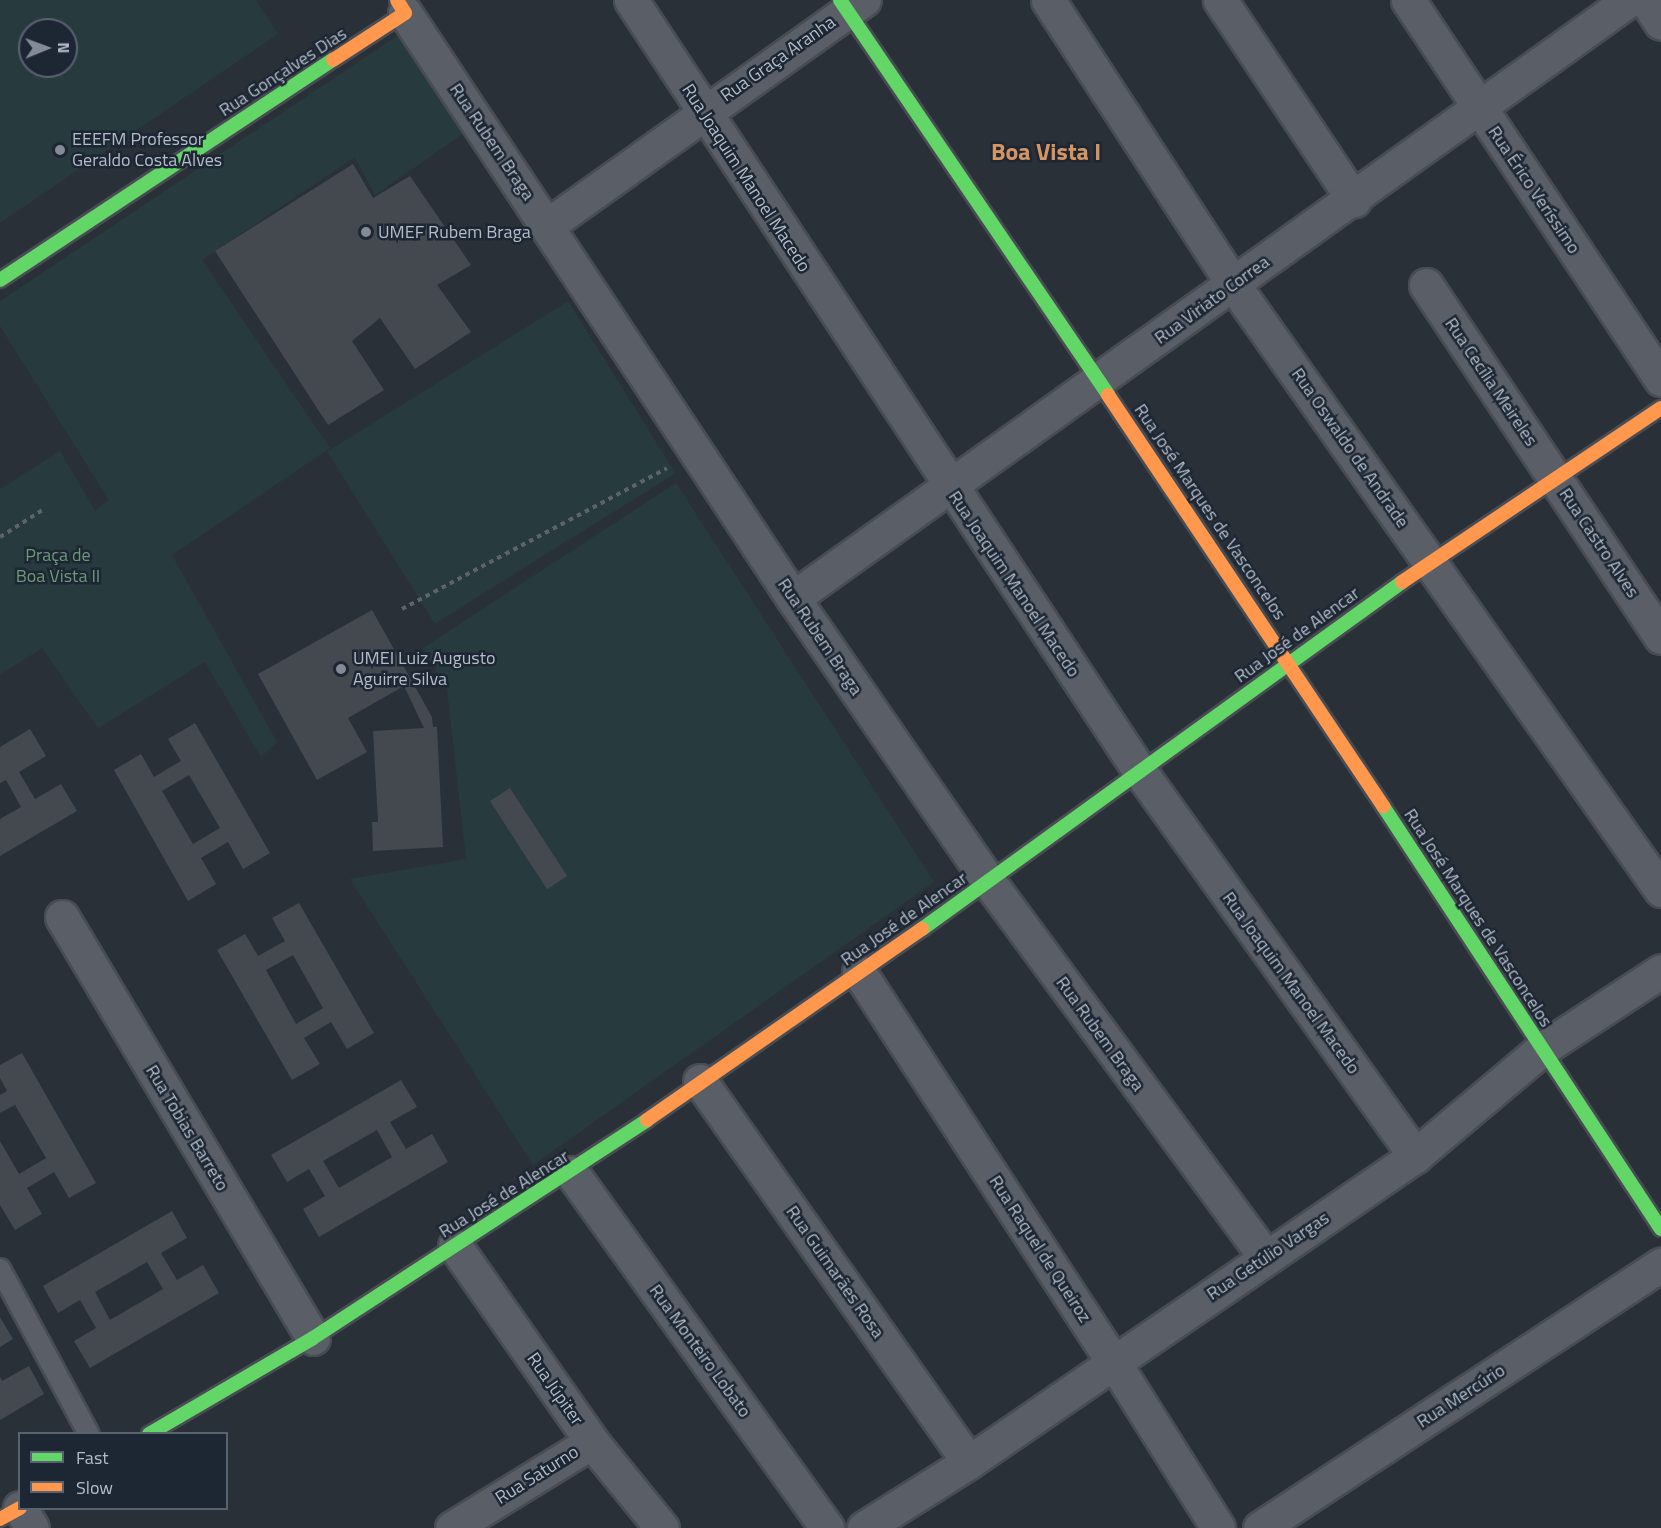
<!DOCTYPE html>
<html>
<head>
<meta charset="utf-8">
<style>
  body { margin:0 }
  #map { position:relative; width:1661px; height:1528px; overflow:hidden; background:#2a3038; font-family:"Titillium Web",sans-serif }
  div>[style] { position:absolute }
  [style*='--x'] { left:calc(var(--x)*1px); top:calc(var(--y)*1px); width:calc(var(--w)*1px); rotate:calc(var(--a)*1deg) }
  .green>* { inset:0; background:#273a3e; transform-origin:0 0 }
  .building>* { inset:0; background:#444950; transform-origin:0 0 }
  .path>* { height:4px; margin-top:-2px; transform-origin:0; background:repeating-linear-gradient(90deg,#5d636a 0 4.5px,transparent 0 9px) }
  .roads { filter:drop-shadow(2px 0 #484c53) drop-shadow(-2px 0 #484c53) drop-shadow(0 2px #484c53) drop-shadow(0 -2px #484c53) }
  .lane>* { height:20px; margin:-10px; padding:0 10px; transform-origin:10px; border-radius:10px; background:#5a5e66 }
  .street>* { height:33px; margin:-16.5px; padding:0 16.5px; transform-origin:16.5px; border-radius:16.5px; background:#5a5e66 }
  .fast>* { height:14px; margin:-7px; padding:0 7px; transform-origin:7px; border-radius:7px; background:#63d668 }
  .slow>* { height:14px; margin:-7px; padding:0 7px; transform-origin:7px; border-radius:7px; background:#ff974d }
  .dots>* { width:16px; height:16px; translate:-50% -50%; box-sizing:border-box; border:3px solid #1d2633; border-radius:50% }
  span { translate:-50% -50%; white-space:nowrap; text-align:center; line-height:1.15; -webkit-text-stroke:5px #1d2633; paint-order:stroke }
  .street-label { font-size:18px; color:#b4bcc9 }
  .poi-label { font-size:18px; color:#b4bcc9 }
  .left { translate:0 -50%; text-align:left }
  .park-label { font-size:18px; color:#6b9a76 }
  .district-label { font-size:24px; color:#d59563; font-weight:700 }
  .legend { position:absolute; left:18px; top:1432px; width:210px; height:78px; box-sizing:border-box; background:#1d2633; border:2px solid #59626f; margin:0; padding:8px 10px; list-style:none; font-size:18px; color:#b4bcc9 }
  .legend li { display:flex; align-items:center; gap:12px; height:30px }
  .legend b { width:30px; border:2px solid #59626f }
  .north { position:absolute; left:18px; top:18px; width:60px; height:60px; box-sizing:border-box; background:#1d2633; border:2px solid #59626f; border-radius:50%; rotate:89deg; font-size:16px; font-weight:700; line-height:24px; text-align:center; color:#b4bcc9 }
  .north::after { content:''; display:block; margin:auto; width:21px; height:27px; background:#848b96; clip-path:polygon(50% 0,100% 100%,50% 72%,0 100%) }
</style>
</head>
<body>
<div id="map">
  <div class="green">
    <div style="clip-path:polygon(evenodd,0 0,256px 0,278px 34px,0 223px,0 0,30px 30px,66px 30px,66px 66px,30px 66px,30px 30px)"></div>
    <div style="clip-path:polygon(400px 34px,467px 131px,375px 195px,355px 157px,202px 260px,330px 448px,172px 555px,277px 742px,261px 757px,205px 662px,98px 728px,42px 648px,0 675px,0 489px,60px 451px,95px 511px,109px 500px,0 326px,0 301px)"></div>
    <div style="left:568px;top:301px;width:203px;height:284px;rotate:58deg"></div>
    <div style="clip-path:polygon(676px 483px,934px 882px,533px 1165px,350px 879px,466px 859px,447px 689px,423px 648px)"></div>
  </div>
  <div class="building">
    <div style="clip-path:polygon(353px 164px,373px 198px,410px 176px,471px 265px,437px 285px,471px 332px,415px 369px,380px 318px,352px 341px,384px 390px,328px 425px,215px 251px)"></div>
    <div style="clip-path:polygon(372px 610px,432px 717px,433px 727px,437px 727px,443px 847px,373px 851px,372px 822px,378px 822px,373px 731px,424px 728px,404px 686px,348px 718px,367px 752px,317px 780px,258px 674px)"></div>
    <div style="clip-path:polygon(evenodd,195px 723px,270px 853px,243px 869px,228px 842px,201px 858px,216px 884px,188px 901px,114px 770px,141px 754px,154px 777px,181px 761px,168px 739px,195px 723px,189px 775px,220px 828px,193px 844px,162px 791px,189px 775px)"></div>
    <div style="clip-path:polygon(30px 729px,46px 756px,19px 772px,35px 799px,61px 784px,77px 811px,0 856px,0 819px,21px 807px,6px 780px,0 783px,0 747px)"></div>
    <div style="left:510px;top:788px;width:105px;height:24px;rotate:57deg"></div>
    <div style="clip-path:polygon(evenodd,299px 903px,374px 1033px,347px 1049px,331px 1022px,304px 1038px,320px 1064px,292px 1080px,217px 950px,245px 934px,258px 956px,285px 941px,272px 918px,299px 903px,293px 955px,323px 1008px,296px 1024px,266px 970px,293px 955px)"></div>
    <div style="clip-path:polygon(22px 1053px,96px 1183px,69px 1198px,54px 1172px,27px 1188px,42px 1214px,15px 1230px,0 1205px,0 1141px,19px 1174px,46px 1158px,15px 1105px,0 1113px,0 1095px,7px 1091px,0 1078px,0 1065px)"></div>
    <div style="clip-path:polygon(evenodd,401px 1080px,417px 1107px,390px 1122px,406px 1149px,432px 1134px,448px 1162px,319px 1237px,303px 1209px,325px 1196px,309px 1169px,287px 1182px,271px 1155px,401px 1080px,377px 1130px,392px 1157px,339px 1188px,323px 1161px,377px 1130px)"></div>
    <div style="clip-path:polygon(evenodd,172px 1211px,187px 1238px,161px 1253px,177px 1280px,203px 1265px,219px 1293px,90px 1368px,74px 1341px,96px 1328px,80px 1300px,58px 1313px,43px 1286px,172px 1211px,147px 1262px,163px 1289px,110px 1320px,95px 1292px,147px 1262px)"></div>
    <div style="clip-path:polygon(0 1317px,13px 1339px,0 1347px)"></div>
    <div style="clip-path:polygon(29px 1366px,44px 1394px,0 1420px,0 1377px,2px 1381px)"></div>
  </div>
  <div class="path">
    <div style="--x:0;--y:537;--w:52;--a:-32.5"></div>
    <div style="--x:402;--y:609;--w:300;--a:-28"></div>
  </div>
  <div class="roads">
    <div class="lane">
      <div style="--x:0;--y:1269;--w:187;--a:61.7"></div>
    </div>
    <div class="street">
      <div style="--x:631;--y:0;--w:922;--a:56.59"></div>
      <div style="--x:1139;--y:770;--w:475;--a:54.4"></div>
      <div style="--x:1048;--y:0;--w:339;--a:56.9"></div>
      <div style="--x:1233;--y:284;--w:742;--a:54.77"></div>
      <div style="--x:1220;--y:0;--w:241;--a:56.2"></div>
      <div style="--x:1408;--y:0;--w:456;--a:56.3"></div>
      <div style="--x:1646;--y:0;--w:27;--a:57"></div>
      <div style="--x:405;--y:13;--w:702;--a:56.45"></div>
      <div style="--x:793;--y:598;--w:345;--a:55.4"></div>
      <div style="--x:989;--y:882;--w:467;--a:53.6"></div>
      <div style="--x:548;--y:225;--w:388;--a:-35.5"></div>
      <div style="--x:1426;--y:285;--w:423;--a:56.3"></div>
      <div style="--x:793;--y:598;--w:1028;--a:-35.58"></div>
      <div style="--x:62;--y:917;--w:490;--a:59.2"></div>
      <div style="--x:859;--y:972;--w:465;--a:56.9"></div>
      <div style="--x:1113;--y:1361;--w:197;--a:57.8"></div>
      <div style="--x:700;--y:1081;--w:466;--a:54.8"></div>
      <div style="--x:572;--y:1173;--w:437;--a:54.3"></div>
      <div style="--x:455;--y:1246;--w:239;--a:55"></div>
      <div style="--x:592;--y:1442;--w:111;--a:50.9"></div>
      <div style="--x:20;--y:1508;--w:23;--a:59"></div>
      <div style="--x:452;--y:1528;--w:164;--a:-31.6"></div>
      <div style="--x:864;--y:1528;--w:124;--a:-32.2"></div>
      <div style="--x:969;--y:1462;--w:541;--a:-34.45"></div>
      <div style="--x:1415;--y:1156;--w:166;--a:-40.1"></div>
      <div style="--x:1542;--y:1049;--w:142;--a:-33.2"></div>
      <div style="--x:1260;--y:1528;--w:480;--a:-33.3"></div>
    </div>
    <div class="fast">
      <div style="--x:840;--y:0;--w:477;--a:55.8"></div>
      <div style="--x:0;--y:280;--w:399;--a:-33.5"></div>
      <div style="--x:1383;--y:806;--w:506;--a:56.69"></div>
      <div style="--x:922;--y:929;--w:592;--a:-35.86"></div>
      <div style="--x:149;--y:1434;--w:190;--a:-30.3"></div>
      <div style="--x:313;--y:1338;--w:399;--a:-33.1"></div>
    </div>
    <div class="slow">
      <div style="--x:333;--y:60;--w:86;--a:-33.1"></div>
      <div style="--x:405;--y:13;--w:15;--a:-122"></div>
      <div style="--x:1108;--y:395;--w:495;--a:56.2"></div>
      <div style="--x:1402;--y:582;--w:312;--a:-33.9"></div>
      <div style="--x:647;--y:1120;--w:335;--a:-34.8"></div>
      <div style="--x:0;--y:1519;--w:23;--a:-29"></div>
    </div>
  </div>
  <div class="dots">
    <div style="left:60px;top:150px;background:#848b96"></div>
    <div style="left:366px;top:232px;background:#848b96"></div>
    <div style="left:341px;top:669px;background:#848b96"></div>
  </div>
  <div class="street-label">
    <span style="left:778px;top:59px;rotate:-35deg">Rua Graça Aranha</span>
    <span style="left:283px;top:72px;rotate:-33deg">Rua Gonçalves Dias</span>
    <span style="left:492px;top:142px;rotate:56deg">Rua Rubem Braga</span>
    <span style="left:746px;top:178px;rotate:57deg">Rua Joaquim Manoel Macedo</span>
    <span style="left:1534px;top:190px;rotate:56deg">Rua Érico Veríssimo</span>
    <span style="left:1212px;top:300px;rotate:-36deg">Rua Viriato Correa</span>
    <span style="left:1491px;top:382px;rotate:56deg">Rua Cecília Meireles</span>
    <span style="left:1350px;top:448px;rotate:55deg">Rua Oswaldo de Andrade</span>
    <span style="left:1210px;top:512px;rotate:56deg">Rua José Marques de Vasconcelos</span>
    <span style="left:1599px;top:543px;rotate:56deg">Rua Castro Alves</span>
    <span style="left:1014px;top:584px;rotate:56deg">Rua Joaquim Manoel Macedo</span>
    <span style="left:1297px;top:635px;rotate:-36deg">Rua José de Alencar</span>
    <span style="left:820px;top:637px;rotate:56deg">Rua Rubem Braga</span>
    <span style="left:1478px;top:918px;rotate:57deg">Rua José Marques de Vasconcelos</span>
    <span style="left:904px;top:919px;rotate:-35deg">Rua José de Alencar</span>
    <span style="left:1291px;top:983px;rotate:54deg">Rua Joaquim Manoel Macedo</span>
    <span style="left:1100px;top:1034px;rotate:54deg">Rua Rubem Braga</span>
    <span style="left:187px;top:1128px;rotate:59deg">Rua Tobias Barreto</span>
    <span style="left:504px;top:1194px;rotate:-32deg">Rua José de Alencar</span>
    <span style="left:1040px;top:1249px;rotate:57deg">Rua Raquel de Queiroz</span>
    <span style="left:1268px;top:1256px;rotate:-34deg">Rua Getúlio Vargas</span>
    <span style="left:835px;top:1272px;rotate:55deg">Rua Guimarães Rosa</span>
    <span style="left:700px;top:1351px;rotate:54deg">Rua Monteiro Lobato</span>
    <span style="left:555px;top:1389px;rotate:55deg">Rua Júpiter</span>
    <span style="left:1461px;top:1396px;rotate:-33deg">Rua Mercúrio</span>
    <span style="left:537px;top:1475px;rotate:-32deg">Rua Saturno</span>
  </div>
  <div class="poi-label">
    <span class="left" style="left:72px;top:150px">EEEFM Professor<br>Geraldo Costa Alves</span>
    <span class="left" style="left:378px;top:232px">UMEF Rubem Braga</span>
    <span class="left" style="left:353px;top:669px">UMEI Luiz Augusto<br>Aguirre Silva</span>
  </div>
  <div class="park-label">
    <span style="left:58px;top:566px">Praça de<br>Boa Vista II</span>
  </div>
  <div class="district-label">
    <span style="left:1046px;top:152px">Boa Vista I</span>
  </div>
  <ul class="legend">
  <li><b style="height:8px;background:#63d668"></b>Fast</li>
  <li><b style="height:8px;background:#ff974d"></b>Slow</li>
  </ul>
  <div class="north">N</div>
</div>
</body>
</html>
